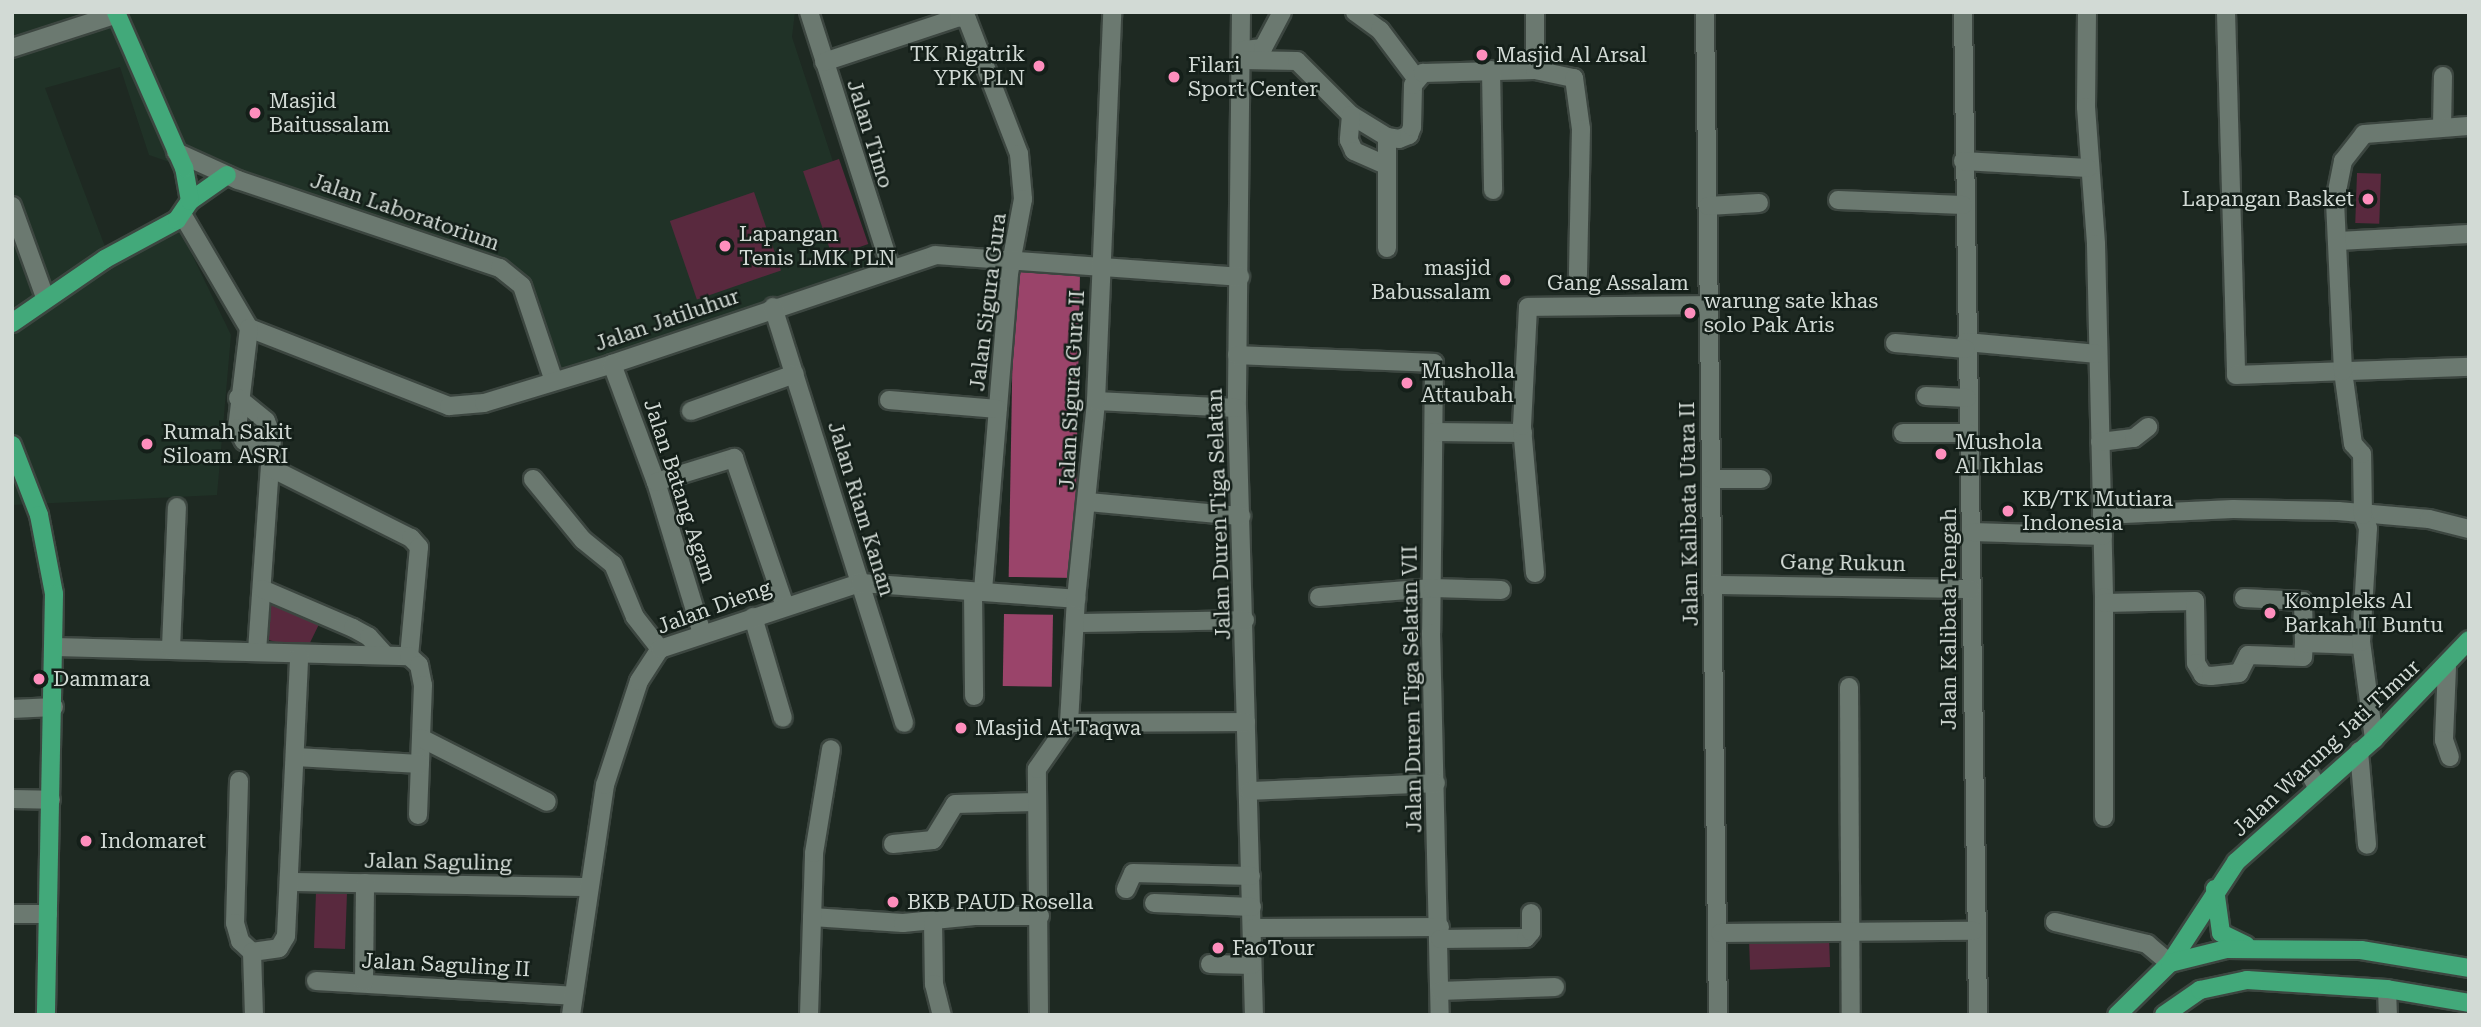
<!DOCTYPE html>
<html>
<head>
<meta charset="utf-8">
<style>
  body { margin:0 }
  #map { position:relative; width:2481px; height:1027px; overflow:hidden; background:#1e2922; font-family:"Roboto Serif",serif }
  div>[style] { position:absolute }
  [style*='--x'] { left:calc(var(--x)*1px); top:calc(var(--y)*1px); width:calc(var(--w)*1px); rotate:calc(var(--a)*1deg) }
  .built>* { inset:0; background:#203227 }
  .green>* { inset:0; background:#59293e; transform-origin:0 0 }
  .water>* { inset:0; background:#9a446a; transform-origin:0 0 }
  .roads { filter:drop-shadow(2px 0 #3c4640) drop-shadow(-2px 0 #3c4640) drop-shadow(0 2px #3c4640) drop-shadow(0 -2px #3c4640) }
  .minor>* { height:18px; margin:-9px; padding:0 9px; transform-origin:9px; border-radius:9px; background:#6b7970 }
  .major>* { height:18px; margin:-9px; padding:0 9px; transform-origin:9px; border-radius:9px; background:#42a97a }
  .dots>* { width:19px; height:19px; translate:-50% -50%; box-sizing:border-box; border:4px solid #141f19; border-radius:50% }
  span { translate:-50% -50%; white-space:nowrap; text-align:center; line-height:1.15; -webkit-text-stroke:5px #141f19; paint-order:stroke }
  .poi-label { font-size:21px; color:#d2dad5 }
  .right { translate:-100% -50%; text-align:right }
  .left { translate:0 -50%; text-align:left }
  .street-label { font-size:21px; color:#d2dad5 }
  .frame { position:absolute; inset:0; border:14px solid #d2dad5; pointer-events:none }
</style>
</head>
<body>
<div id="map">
  <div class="built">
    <div style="clip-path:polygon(12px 12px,795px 12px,792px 37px,868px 268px,543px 381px,508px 278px,149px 155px,120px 67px,45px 88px,112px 265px,180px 230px,231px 335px,217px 495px,12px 505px)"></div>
  </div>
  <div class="green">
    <div style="left:839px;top:159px;width:90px;height:38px;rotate:71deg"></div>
    <div style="left:2357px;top:173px;width:24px;height:50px;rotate:2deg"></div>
    <div style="left:754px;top:192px;width:83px;height:89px;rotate:71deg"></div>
    <div style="clip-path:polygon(264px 600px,322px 618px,306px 651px,269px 640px,264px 630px)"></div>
    <div style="left:316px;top:892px;width:31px;height:56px;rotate:2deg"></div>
    <div style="left:1829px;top:937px;width:30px;height:80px;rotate:88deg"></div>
  </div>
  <div class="water">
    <div style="left:1014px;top:271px;width:66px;height:306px;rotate:1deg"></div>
    <div style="left:1004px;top:614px;width:49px;height:72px;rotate:1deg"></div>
  </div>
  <div class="roads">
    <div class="minor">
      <div style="--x:809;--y:12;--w:270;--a:72.3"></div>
      <div style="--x:1241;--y:12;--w:396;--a:90.6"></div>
      <div style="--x:1237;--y:408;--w:607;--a:88.4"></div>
      <div style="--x:1355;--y:12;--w:31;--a:36"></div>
      <div style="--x:1380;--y:30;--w:60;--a:53.1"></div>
      <div style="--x:1535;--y:12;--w:58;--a:90"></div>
      <div style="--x:1705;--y:12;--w:1003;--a:89.26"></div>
      <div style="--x:1963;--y:12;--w:1003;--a:89.14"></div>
      <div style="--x:2087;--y:12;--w:95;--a:90.6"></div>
      <div style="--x:2086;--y:107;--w:137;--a:85.8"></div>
      <div style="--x:2096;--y:244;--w:353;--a:88.7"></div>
      <div style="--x:2104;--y:597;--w:220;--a:90"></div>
      <div style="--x:2226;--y:12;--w:363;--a:88.4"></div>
      <div style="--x:2236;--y:375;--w:233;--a:-2"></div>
      <div style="--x:12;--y:48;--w:110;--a:-17.9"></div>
      <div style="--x:1244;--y:50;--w:19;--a:-6"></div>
      <div style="--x:1263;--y:48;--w:41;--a:-62.2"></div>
      <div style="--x:1242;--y:60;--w:55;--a:1"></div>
      <div style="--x:1297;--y:61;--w:76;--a:45"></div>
      <div style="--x:1351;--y:115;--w:42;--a:31.4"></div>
      <div style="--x:1387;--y:137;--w:12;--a:9"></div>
      <div style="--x:1399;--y:139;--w:11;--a:-22"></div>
      <div style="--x:1409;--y:135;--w:9;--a:-69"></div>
      <div style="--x:1412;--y:127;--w:42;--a:-88.6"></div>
      <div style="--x:1413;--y:85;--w:16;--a:-50"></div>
      <div style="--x:1423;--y:73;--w:112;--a:-1.5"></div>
      <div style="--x:1535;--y:70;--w:40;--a:12"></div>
      <div style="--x:1574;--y:78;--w:51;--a:82.2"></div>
      <div style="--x:1581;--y:129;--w:146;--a:91.2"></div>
      <div style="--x:824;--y:62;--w:142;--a:-18.4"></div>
      <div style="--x:959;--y:17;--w:8;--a:14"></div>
      <div style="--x:967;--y:19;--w:145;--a:68.9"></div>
      <div style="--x:1019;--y:154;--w:45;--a:84.9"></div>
      <div style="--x:1023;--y:199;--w:76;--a:100.6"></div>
      <div style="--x:1009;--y:274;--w:319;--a:94.7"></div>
      <div style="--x:1491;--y:70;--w:120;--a:89"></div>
      <div style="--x:1351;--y:115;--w:25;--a:95"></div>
      <div style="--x:1349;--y:140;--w:12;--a:66"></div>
      <div style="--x:1354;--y:151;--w:36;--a:24"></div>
      <div style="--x:2442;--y:127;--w:51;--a:-88.9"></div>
      <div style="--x:176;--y:152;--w:68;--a:24.3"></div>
      <div style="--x:238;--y:180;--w:276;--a:18.6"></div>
      <div style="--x:500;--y:268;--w:28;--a:39"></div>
      <div style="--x:522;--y:286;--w:100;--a:71.4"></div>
      <div style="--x:1963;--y:161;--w:125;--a:3.2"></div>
      <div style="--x:1838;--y:200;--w:125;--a:2.3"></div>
      <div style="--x:12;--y:206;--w:97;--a:70.1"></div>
      <div style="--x:1708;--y:206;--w:51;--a:-3.4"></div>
      <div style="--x:182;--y:214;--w:132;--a:59.6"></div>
      <div style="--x:249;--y:328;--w:215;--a:21.3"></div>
      <div style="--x:449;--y:406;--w:35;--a:-5"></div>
      <div style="--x:484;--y:403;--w:134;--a:-16.9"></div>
      <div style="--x:612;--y:364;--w:341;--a:-18.6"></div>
      <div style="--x:935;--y:255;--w:306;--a:4.1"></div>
      <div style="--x:2338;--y:241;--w:131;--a:-3.1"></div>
      <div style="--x:1387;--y:248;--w:111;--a:-90"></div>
      <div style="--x:773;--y:307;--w:436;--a:72.5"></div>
      <div style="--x:249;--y:328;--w:101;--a:96.8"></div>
      <div style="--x:237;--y:428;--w:15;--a:62"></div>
      <div style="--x:244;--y:441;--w:31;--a:25"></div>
      <div style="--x:1966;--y:342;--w:132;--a:5.2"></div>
      <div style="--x:1895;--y:343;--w:71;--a:4.8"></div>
      <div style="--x:1237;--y:355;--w:197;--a:2.3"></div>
      <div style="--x:1434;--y:363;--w:270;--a:90.6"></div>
      <div style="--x:1431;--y:633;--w:382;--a:88.7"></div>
      <div style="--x:612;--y:364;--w:126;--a:69.6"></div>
      <div style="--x:656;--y:482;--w:158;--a:73.1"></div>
      <div style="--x:1926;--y:396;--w:41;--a:2.8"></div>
      <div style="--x:238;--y:398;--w:36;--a:39"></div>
      <div style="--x:266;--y:421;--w:17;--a:69"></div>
      <div style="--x:272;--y:437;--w:213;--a:94"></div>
      <div style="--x:889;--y:400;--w:109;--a:4.7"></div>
      <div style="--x:1096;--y:401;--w:141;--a:2.8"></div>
      <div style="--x:691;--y:411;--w:110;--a:-19.6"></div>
      <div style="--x:1434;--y:432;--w:89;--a:0.6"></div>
      <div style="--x:1903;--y:433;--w:65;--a:0"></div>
      <div style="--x:2100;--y:442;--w:34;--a:-7"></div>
      <div style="--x:2134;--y:438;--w:18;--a:-38"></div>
      <div style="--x:271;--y:468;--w:157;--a:26.6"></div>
      <div style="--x:411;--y:538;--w:12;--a:48"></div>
      <div style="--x:419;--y:547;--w:109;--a:95.2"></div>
      <div style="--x:533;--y:479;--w:79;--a:50.7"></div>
      <div style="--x:583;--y:540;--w:38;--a:39"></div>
      <div style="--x:613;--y:564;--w:57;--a:67.5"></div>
      <div style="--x:635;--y:617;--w:41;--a:52"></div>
      <div style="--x:1711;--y:479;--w:50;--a:0"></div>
      <div style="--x:656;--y:482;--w:82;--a:-17.1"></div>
      <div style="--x:734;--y:458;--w:157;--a:71"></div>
      <div style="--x:1089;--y:502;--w:153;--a:5.3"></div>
      <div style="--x:2102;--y:515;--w:131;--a:-2.6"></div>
      <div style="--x:2233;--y:509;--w:105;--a:1.1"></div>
      <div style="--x:2338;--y:511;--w:91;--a:5"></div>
      <div style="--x:2429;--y:519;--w:41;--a:14"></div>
      <div style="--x:1972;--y:532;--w:131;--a:1.7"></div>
      <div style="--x:1535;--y:573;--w:148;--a:-95.1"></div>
      <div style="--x:1522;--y:426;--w:119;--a:-87.1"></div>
      <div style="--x:1528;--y:307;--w:181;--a:-0.6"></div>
      <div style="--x:1714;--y:585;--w:257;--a:0.9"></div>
      <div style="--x:262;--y:589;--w:99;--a:23.2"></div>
      <div style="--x:353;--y:628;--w:18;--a:29"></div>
      <div style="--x:369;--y:637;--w:24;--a:48"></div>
      <div style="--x:973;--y:592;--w:104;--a:89.4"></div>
      <div style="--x:1319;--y:597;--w:114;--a:-4.5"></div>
      <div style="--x:1433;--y:588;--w:68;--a:1.7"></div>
      <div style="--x:2244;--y:598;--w:59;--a:2.9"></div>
      <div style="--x:2303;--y:601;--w:42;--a:88.6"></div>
      <div style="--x:2104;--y:603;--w:91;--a:-1.3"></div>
      <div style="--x:2195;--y:601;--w:62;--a:89.1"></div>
      <div style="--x:2196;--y:663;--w:14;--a:60"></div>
      <div style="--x:2203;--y:675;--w:8;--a:7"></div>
      <div style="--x:2211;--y:676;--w:28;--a:-6"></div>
      <div style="--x:2239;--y:673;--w:20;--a:-63"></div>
      <div style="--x:2248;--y:655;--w:55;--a:2.1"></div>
      <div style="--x:2303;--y:657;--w:14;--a:-86"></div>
      <div style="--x:2304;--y:643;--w:57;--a:2"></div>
      <div style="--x:753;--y:617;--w:105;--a:73.5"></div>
      <div style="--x:1076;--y:623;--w:169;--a:-1"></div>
      <div style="--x:55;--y:647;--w:354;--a:1.5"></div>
      <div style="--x:409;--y:656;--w:13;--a:42"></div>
      <div style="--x:419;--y:665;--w:20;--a:79"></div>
      <div style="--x:423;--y:685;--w:130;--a:92.2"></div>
      <div style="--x:171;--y:648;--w:141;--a:-87.6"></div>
      <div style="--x:2447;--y:667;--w:73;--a:92.4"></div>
      <div style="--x:2444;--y:740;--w:18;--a:71"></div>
      <div style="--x:1849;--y:687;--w:328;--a:89.7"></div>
      <div style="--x:12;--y:709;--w:42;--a:-2.7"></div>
      <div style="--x:1069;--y:723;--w:177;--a:-0.3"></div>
      <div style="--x:421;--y:738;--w:141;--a:26.9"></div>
      <div style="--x:2374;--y:739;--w:98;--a:-97.6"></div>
      <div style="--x:2361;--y:642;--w:114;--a:-86.5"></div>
      <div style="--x:2368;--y:528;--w:14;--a:-111"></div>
      <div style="--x:2363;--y:515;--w:61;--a:-90.9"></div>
      <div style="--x:2362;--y:454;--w:13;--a:-132"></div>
      <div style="--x:2353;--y:444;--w:74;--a:-97.8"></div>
      <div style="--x:2343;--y:371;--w:170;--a:-92.7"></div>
      <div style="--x:2335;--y:201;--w:41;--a:-78.7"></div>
      <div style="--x:2343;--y:161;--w:34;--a:-52"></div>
      <div style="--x:2364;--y:134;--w:105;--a:-4.4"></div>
      <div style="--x:2359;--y:751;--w:94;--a:85.1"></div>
      <div style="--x:296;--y:757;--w:124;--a:3.2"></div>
      <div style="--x:2311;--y:776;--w:13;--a:61"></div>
      <div style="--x:239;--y:781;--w:142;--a:91.6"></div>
      <div style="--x:235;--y:923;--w:19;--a:74"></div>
      <div style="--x:240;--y:941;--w:16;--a:43"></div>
      <div style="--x:1249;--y:791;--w:187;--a:-2.4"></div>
      <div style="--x:12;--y:799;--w:39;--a:1"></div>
      <div style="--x:893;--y:844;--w:40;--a:-5.7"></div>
      <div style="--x:933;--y:840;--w:42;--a:-58.6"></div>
      <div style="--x:955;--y:804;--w:81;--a:-1.4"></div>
      <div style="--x:289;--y:882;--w:298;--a:1"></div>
      <div style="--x:1126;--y:889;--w:17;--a:-66"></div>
      <div style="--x:1133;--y:873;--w:118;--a:1.5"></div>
      <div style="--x:1154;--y:903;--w:98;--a:2.3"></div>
      <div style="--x:12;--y:914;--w:36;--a:0"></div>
      <div style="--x:812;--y:917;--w:91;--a:3.8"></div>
      <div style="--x:903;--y:923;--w:72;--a:-5.6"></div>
      <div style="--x:975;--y:916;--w:65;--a:0"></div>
      <div style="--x:933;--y:922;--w:62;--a:89.1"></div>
      <div style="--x:934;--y:984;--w:32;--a:76"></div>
      <div style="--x:2055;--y:922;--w:95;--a:13.4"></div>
      <div style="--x:2147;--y:944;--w:30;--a:40"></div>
      <div style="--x:1253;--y:928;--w:187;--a:-0.3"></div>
      <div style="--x:1720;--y:933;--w:254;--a:-0.5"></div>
      <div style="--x:1440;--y:939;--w:86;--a:-0.7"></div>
      <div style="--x:1526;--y:938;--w:8;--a:-50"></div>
      <div style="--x:1531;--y:932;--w:19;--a:-90"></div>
      <div style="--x:252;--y:952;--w:27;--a:-8"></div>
      <div style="--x:279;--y:948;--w:14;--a:-60"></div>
      <div style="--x:286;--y:936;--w:280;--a:-87.3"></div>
      <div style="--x:252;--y:952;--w:63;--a:88.2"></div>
      <div style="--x:1210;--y:964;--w:42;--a:1.4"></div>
      <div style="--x:316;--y:981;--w:257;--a:3.3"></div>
      <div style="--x:364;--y:982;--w:99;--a:-89.4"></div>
      <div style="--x:2387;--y:989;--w:26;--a:88"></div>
      <div style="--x:1440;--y:991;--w:115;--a:-2"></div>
      <div style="--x:571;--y:1015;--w:232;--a:-81.6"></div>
      <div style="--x:605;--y:785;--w:109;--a:-71.9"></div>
      <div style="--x:639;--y:681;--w:38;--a:-57"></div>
      <div style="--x:660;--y:649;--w:211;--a:-18.3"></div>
      <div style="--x:860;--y:583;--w:217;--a:4.2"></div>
      <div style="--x:809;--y:1015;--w:162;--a:-88.2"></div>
      <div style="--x:814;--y:853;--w:105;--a:-80.7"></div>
      <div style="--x:1039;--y:1015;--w:246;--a:-90.5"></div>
      <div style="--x:1037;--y:769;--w:56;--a:-55.2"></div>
      <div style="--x:1069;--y:723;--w:124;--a:-86.8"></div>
      <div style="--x:1076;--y:599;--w:199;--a:-84.2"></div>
      <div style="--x:1096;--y:401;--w:389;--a:-87.6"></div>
    </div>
    <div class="major">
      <div style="--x:190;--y:201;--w:45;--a:-35.1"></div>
      <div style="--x:12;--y:323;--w:113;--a:-34.5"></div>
      <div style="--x:105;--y:259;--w:82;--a:-28.4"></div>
      <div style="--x:177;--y:220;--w:23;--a:-56"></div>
      <div style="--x:190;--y:201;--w:34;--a:-100"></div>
      <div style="--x:184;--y:168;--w:170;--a:-113.6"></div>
      <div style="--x:12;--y:445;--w:75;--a:68.9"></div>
      <div style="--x:39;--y:515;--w:80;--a:79.2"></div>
      <div style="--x:54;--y:594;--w:421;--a:91.1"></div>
      <div style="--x:2215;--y:889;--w:44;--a:82.2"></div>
      <div style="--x:2221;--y:933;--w:28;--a:26"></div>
      <div style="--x:2170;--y:963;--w:121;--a:-56.8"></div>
      <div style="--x:2236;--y:862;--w:185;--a:-41.7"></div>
      <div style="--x:2374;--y:739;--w:137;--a:-46.2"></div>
      <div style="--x:2117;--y:1015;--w:74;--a:-44.5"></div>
      <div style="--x:2170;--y:963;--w:58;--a:-14"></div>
      <div style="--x:2226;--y:949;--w:135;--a:0.4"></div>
      <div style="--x:2361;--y:950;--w:109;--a:9.5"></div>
      <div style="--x:2164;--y:1015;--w:44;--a:-34.8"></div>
      <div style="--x:2200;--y:990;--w:48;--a:-12"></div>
      <div style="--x:2247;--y:980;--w:140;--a:3.7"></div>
      <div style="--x:2387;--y:989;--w:83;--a:9.7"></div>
    </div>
  </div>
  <div class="dots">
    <div style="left:1482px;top:55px;background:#fe8ebd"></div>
    <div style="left:1039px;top:66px;background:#fe8ebd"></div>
    <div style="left:1174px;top:77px;background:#fe8ebd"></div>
    <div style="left:255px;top:113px;background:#fe8ebd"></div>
    <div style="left:2368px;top:199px;background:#fe8ebd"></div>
    <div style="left:725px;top:246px;background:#fe8ebd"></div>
    <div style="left:1505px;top:280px;background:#fe8ebd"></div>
    <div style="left:1690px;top:313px;background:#fe8ebd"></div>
    <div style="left:1407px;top:383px;background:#fe8ebd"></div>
    <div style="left:147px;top:444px;background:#fe8ebd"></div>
    <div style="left:1941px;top:454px;background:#fe8ebd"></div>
    <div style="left:2008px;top:511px;background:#fe8ebd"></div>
    <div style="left:2270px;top:613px;background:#fe8ebd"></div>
    <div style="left:39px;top:679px;background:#fe8ebd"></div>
    <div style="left:961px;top:728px;background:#fe8ebd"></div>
    <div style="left:86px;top:841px;background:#fe8ebd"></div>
    <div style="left:893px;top:902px;background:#fe8ebd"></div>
    <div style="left:1218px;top:948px;background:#fe8ebd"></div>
  </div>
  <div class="poi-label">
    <span class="right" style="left:1025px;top:66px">TK Rigatrik<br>YPK PLN</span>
    <span class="left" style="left:1496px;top:55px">Masjid Al Arsal</span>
    <span class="left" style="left:1188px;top:77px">Filari<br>Sport Center</span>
    <span class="left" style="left:269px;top:113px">Masjid<br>Baitussalam</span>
    <span class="right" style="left:2354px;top:199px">Lapangan Basket</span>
    <span class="left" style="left:739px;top:246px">Lapangan<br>Tenis LMK PLN</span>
    <span class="right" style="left:1491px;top:280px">masjid<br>Babussalam</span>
    <span class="left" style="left:1704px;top:313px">warung sate khas<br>solo Pak Aris</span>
    <span class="left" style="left:1421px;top:383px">Musholla<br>Attaubah</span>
    <span class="left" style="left:163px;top:444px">Rumah Sakit<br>Siloam ASRI</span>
    <span class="left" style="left:1955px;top:454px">Mushola<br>Al Ikhlas</span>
    <span class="left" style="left:2022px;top:511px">KB/TK Mutiara<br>Indonesia</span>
    <span class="left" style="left:2284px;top:613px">Kompleks Al<br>Barkah II Buntu</span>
    <span class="left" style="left:53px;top:679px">Dammara</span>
    <span class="left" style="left:975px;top:728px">Masjid At Taqwa</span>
    <span class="left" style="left:100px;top:841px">Indomaret</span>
    <span class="left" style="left:907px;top:902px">BKB PAUD Rosella</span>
    <span class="left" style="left:1232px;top:948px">FaoTour</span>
  </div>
  <div class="street-label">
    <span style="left:870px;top:134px;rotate:73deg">Jalan Timo</span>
    <span style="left:405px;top:212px;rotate:19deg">Jalan Laboratorium</span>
    <span style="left:1618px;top:283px">Gang Assalam</span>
    <span style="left:988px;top:302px;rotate:-83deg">Jalan Sigura Gura</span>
    <span style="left:667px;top:320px;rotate:-19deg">Jalan Jatiluhur</span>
    <span style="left:1072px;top:390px;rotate:-87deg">Jalan Sigura Gura II</span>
    <span style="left:680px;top:491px;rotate:72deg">Jalan Batang Agam</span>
    <span style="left:861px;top:509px;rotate:73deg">Jalan Riam Kanan</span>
    <span style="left:1219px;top:514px;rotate:-92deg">Jalan Duren Tiga Selatan</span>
    <span style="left:1689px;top:514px;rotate:-91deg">Jalan Kalibata Utara II</span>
    <span style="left:1843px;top:563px;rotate:1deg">Gang Rukun</span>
    <span style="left:714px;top:607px;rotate:-20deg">Jalan Dieng</span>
    <span style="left:1949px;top:619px;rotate:-90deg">Jalan Kalibata Tengah</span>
    <span style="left:1412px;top:689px;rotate:-91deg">Jalan Duren Tiga Selatan VII</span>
    <span style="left:2326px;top:748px;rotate:-43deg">Jalan Warung Jati Timur</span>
    <span style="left:438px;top:862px;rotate:1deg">Jalan Saguling</span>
    <span style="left:446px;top:965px;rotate:3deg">Jalan Saguling II</span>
  </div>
  <div class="frame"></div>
</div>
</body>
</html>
